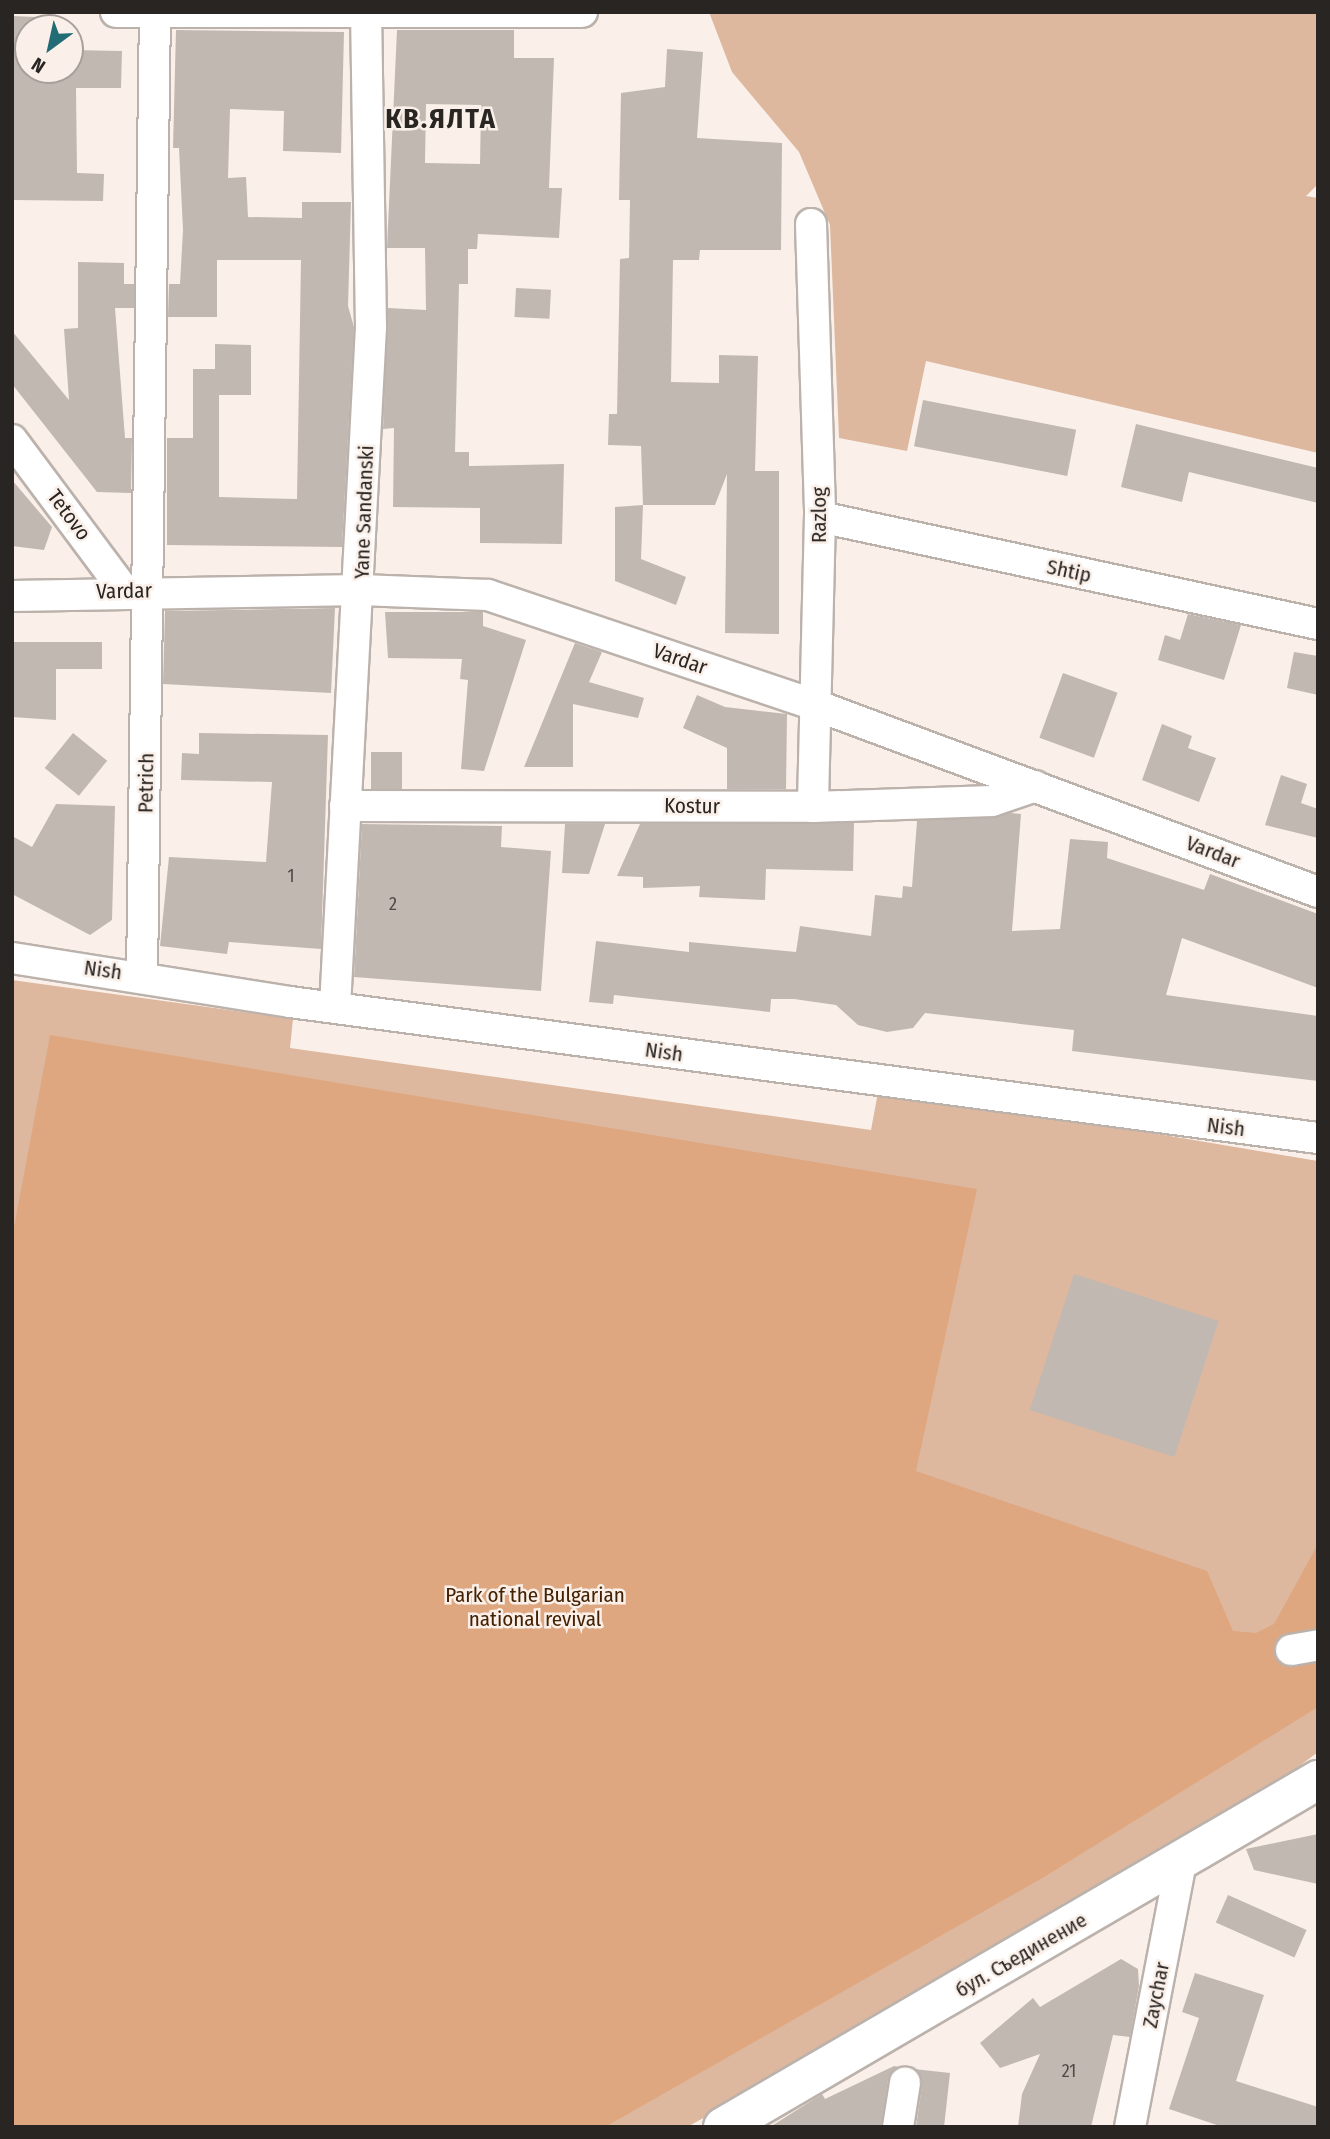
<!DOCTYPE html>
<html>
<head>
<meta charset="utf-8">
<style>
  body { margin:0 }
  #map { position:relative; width:1330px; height:2139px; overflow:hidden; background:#faf0e9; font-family:"Fira Sans Condensed",sans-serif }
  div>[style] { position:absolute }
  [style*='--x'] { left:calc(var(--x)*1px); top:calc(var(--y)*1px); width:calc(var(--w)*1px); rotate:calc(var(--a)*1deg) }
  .green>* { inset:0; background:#ddb89f }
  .forest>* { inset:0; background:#dea780 }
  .building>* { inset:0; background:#c1b8b1; transform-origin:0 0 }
  .roads { filter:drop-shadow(2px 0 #bcb2ac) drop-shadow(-2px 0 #bcb2ac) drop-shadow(0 2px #bcb2ac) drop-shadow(0 -2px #bcb2ac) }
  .street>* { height:30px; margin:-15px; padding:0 15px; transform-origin:15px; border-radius:15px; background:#fff }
  .primary>* { height:38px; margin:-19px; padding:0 19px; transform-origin:19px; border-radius:19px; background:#fff }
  span { translate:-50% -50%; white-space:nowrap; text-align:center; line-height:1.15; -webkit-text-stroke:5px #faf0e9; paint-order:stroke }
  .number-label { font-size:18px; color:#4f4a46 }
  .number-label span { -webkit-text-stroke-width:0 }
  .street-label { font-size:21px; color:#292523 }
  .park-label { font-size:21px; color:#442102 }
  .district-label { font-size:28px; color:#292523; font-weight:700; letter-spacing:2px }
  .frame { position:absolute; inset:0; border:14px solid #292523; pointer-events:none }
  .north { position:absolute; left:14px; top:14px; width:70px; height:70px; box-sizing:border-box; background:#faf0e9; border:2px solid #a69f9a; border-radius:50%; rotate:213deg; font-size:19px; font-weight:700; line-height:28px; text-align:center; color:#292523 }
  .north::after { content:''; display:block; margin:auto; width:24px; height:32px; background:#226c75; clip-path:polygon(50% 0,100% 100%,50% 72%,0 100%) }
</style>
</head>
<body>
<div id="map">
  <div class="green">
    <div style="clip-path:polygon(709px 12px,1318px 12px,1318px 184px,1306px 196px,1318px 198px,1318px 453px,926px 361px,907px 451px,839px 438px,830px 225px,799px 152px,732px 72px)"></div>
    <div style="clip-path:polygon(12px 980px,293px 1019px,290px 1048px,871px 1130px,879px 1087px,1318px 1161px,1318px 1752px,1176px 1859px,687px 2127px,12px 2127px)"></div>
  </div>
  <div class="forest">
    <div style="clip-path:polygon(50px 1035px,977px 1189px,916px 1471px,1207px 1571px,1233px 1631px,1256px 1633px,1274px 1624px,1318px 1544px,1318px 1707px,1044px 1877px,605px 2127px,12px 2127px,12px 1238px)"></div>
  </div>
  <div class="building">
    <div style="clip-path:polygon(12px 16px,59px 18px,59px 28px,28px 28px,28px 70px,70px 70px,70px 50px,122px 51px,121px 88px,76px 88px,77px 173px,104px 174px,103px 201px,12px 200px)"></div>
    <div style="clip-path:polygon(176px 30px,344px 32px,341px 153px,283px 151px,284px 111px,230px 109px,228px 178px,246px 177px,248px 217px,302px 218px,302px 202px,351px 202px,348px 306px,354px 327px,342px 547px,167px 545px,167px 438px,193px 438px,193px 369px,215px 369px,215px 344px,251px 345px,251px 395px,219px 395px,219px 497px,297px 499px,301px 260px,217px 260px,217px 317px,168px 317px,169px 284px,180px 284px,183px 230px,179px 148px,173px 148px)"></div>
    <div style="clip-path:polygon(evenodd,397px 30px,514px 30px,514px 58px,554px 58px,549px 188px,562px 188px,559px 238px,478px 234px,477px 249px,468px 249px,468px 284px,459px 284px,455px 452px,469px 452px,469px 466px,564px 464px,562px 544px,480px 543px,480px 508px,393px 507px,394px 428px,383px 429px,388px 308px,426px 310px,425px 248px,387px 248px,397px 30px,426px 104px,481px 105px,480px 164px,425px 163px,426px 104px)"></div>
    <div style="clip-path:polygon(667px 49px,703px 52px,697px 138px,782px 143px,781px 250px,700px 250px,699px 260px,673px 260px,671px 382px,719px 383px,719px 355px,758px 356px,755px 471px,779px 471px,779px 634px,725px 633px,727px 474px,715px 505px,643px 505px,641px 446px,608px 445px,609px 414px,617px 414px,620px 259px,629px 258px,630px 200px,619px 200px,621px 93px,665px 87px)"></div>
    <div style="clip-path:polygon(78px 262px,124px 263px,124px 284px,134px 284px,134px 308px,115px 308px,125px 438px,132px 438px,131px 493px,97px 492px,12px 384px,12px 331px,69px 400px,64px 329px,78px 328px)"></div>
    <div style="left:516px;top:288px;width:35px;height:29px;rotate:3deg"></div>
    <div style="left:923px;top:400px;width:156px;height:47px;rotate:11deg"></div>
    <div style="clip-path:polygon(1136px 424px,1318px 468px,1318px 503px,1189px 472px,1182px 502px,1121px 487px)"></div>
    <div style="clip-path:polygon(12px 480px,52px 527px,44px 550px,12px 546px)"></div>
    <div style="clip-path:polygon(643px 505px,641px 559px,686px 577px,676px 605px,615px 581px,615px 507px)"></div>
    <div style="clip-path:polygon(335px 608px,331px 693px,163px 684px,165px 611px)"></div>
    <div style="clip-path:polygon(385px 612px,483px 612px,483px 626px,526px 640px,484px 771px,461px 769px,468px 680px,460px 679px,462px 659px,388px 658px)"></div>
    <div style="clip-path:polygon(1188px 614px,1241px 625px,1224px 680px,1158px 660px,1165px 635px,1180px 640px)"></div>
    <div style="clip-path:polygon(12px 642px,102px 642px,102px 669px,56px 669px,56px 720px,12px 717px)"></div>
    <div style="clip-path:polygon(575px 643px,602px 652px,589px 682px,644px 698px,638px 718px,573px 704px,573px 767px,524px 767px)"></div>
    <div style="clip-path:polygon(1294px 652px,1318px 656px,1318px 695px,1287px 688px)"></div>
    <div style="left:1063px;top:673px;width:58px;height:69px;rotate:20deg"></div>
    <div style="clip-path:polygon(697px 695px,725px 707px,787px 714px,786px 789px,727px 789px,727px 748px,683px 728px)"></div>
    <div style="clip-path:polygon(1162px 724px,1192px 736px,1188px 748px,1216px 758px,1199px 802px,1142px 780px)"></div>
    <div style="left:73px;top:733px;width:44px;height:45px;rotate:39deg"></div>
    <div style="clip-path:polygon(199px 733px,328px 735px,321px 949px,229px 942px,227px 954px,160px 946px,169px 857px,266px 862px,272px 782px,181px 780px,182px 753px,199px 754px)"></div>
    <div style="left:371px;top:752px;width:31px;height:37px"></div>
    <div style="clip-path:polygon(1281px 775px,1307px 784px,1301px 803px,1318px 809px,1318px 838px,1265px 825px)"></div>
    <div style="clip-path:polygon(56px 804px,115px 806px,112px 920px,90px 935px,12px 894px,12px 836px,32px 847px)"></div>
    <div style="clip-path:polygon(1011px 813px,1021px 814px,1012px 931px,1060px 929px,1070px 839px,1108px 842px,1107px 858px,1204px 890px,1210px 874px,1318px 914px,1318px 988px,1182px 938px,1166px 995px,1318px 1016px,1318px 1081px,1072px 1051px,1074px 1030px,925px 1013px,913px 1028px,887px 1032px,858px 1025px,836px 1005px,794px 999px,771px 999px,770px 1012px,614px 995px,613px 1004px,589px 1002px,596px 941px,689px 952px,689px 942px,796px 952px,800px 926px,871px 936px,875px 895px,902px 898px,903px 886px,912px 887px,917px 821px)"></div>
    <div style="clip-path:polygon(854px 823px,853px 871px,766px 869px,765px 900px,699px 897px,700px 886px,643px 888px,643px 877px,617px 876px,640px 824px)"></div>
    <div style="clip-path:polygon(362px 824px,502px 826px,501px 847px,551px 851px,541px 991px,354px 977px)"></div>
    <div style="clip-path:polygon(565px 824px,605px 824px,589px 874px,562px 873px)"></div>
    <div style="left:1074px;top:1274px;width:152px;height:143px;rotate:18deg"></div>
    <div style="clip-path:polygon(1318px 1834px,1318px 1884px,1254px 1870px,1246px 1849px)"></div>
    <div style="left:1228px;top:1895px;width:86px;height:30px;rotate:24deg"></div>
    <div style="clip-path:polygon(1121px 1959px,1138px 1969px,1139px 1986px,1130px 2037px,1113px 2035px,1091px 2127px,1018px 2127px,1022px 2094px,1040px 2054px,1000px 2068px,980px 2043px,1033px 1998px,1040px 2007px)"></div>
    <div style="clip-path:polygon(1195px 1973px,1264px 1995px,1236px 2081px,1318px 2107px,1318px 2127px,1223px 2127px,1169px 2109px,1199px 2018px,1182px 2012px)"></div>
    <div style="clip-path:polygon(894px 2066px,899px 2067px,888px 2080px,881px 2127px,770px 2127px,822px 2094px,825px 2099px)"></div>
    <div style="clip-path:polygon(914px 2069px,950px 2073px,944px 2127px,916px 2127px,922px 2085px)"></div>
  </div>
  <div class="roads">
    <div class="street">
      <div style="--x:116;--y:12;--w:466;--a:0"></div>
      <div style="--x:811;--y:224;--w:293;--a:88.2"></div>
      <div style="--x:820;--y:517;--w:290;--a:91.4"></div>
      <div style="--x:12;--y:440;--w:187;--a:53.3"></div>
      <div style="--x:820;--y:517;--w:509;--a:12.13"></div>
      <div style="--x:12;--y:596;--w:349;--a:-1"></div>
      <div style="--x:361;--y:590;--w:127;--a:2.3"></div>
      <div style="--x:488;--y:595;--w:345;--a:18.6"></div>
      <div style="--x:815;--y:705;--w:537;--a:20.39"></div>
      <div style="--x:345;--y:806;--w:468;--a:0.1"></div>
      <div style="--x:813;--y:807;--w:179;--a:-1.9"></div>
      <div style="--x:992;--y:801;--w:46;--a:-18.8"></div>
      <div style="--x:12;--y:958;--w:281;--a:9"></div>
      <div style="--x:290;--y:1002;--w:1037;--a:7.54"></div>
      <div style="--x:142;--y:976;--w:963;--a:-89.23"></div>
      <div style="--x:335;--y:1007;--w:681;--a:-86.97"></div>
      <div style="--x:371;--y:327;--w:311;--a:-90.9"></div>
      <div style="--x:1291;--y:1650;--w:27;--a:-10"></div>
      <div style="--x:898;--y:2127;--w:45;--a:-81"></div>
      <div style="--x:1130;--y:2127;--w:269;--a:-79.1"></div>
    </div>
    <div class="primary">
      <div style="--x:723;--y:2127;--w:689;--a:-30.25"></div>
    </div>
  </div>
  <div class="number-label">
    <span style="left:291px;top:876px">1</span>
    <span style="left:393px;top:904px">2</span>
    <span style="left:1069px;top:2071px">21</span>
  </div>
  <div class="street-label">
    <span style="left:364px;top:512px;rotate:-88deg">Yane Sandanski</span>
    <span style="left:69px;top:515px;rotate:53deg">Tetovo</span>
    <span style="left:819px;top:515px;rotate:-90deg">Razlog</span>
    <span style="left:1069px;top:571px;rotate:12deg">Shtip</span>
    <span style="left:124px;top:591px;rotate:-1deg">Vardar</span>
    <span style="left:680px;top:659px;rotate:19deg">Vardar</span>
    <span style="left:146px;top:783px;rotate:-89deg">Petrich</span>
    <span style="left:692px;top:806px;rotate:1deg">Kostur</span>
    <span style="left:1213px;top:852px;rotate:21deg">Vardar</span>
    <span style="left:103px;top:970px;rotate:8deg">Nish</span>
    <span style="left:664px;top:1052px;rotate:8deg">Nish</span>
    <span style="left:1226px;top:1127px;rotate:7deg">Nish</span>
    <span style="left:1021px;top:1955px;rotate:-30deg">бул. Съединение</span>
    <span style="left:1156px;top:1995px;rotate:-79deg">Zaychar</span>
  </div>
  <div class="park-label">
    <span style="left:535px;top:1607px">Park of the Bulgarian<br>national revival</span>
  </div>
  <div class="district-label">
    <span style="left:441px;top:119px">КВ.ЯЛТА</span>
  </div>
  <div class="frame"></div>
  <div class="north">N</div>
</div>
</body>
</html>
